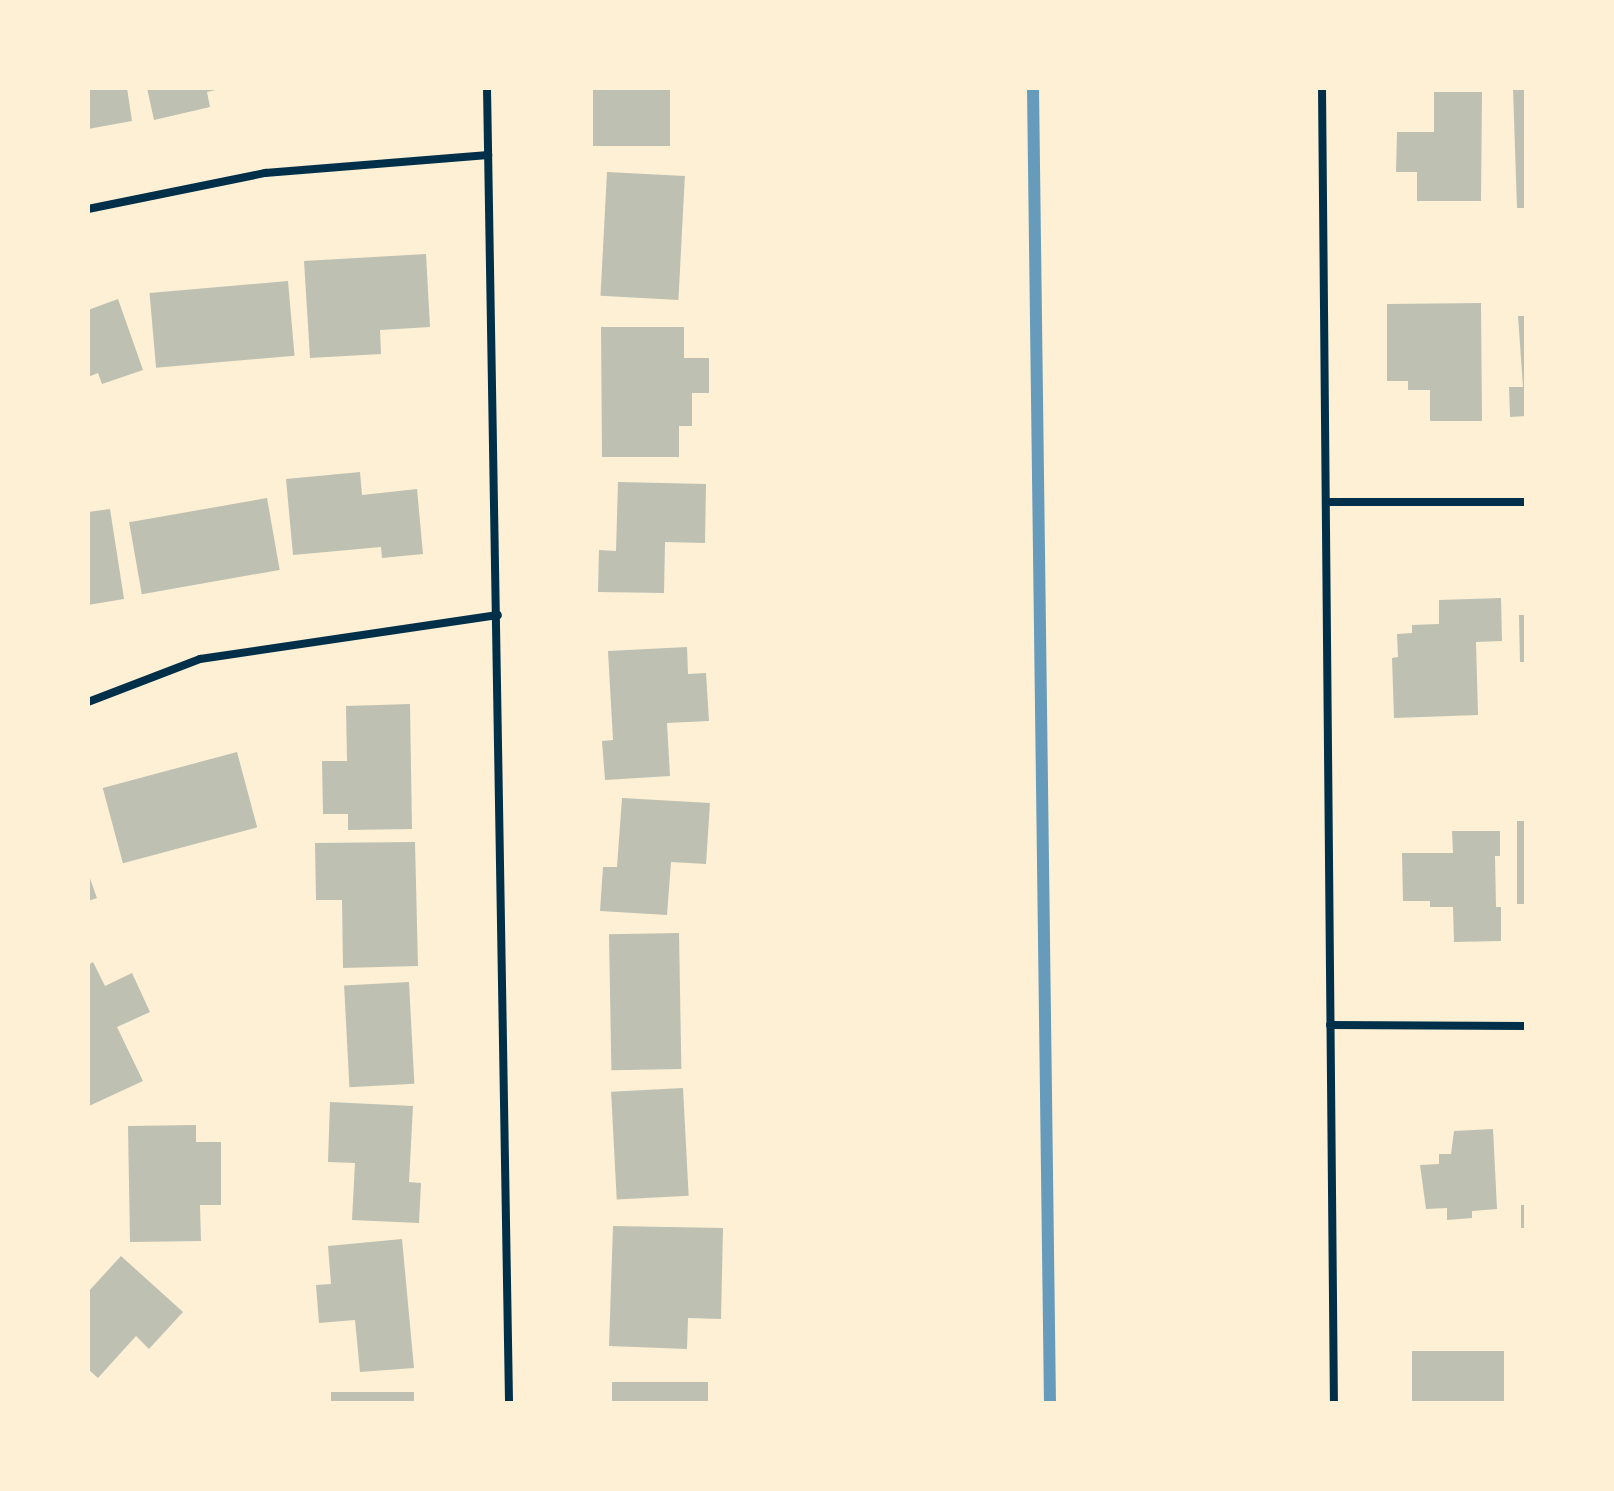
<!DOCTYPE html>
<html>
<head>
<meta charset="utf-8">
<style>
  body { margin:0 }
  #map { position:relative; width:1614px; height:1491px; overflow:hidden; background:#fdf0d5; font-family:"Archivo Narrow",sans-serif }
  div>[style] { position:absolute }
  [style*='--x'] { left:calc(var(--x)*1px); top:calc(var(--y)*1px); width:calc(var(--w)*1px); rotate:calc(var(--a)*1deg) }
  .stream>* { height:12px; margin:-6px; padding:0 6px; transform-origin:6px; border-radius:6px; background:#669bbc }
  .building>* { inset:0; background:#bec0b2; transform-origin:0 0 }
  .minor>* { height:8px; margin:-4px; padding:0 4px; transform-origin:4px; border-radius:4px; background:#003049 }
  span { translate:-50% -50%; white-space:nowrap; text-align:center; line-height:1.15; -webkit-text-stroke:8px #fdf0d5; paint-order:stroke }
  .frame { position:absolute; inset:0; border:90px solid #fdf0d5; pointer-events:none }
</style>
</head>
<body>
<div id="map">
  <div class="stream">
    <div style="--x:1033;--y:88;--w:1315;--a:89.26"></div>
  </div>
  <div class="building">
    <div style="clip-path:polygon(88px 88px,127px 88px,132px 121px,88px 129px)"></div>
    <div style="clip-path:polygon(147px 88px,219px 88px,220px 89px,207px 92px,210px 107px,154px 120px)"></div>
    <div style="left:593px;top:88px;width:77px;height:58px"></div>
    <div style="clip-path:polygon(1513px 88px,1526px 88px,1526px 208px,1517px 208px)"></div>
    <div style="clip-path:polygon(1434px 92px,1482px 92px,1481px 201px,1417px 201px,1417px 172px,1396px 172px,1397px 132px,1434px 132px)"></div>
    <div style="left:607px;top:172px;width:78px;height:124px;rotate:3deg"></div>
    <div style="clip-path:polygon(426px 254px,430px 327px,380px 330px,381px 354px,310px 358px,304px 261px)"></div>
    <div style="left:288px;top:281px;width:75px;height:139px;rotate:85deg"></div>
    <div style="clip-path:polygon(118px 299px,143px 370px,102px 384px,98px 373px,88px 377px,88px 310px)"></div>
    <div style="clip-path:polygon(1481px 303px,1482px 421px,1430px 421px,1430px 390px,1408px 390px,1408px 381px,1387px 381px,1387px 304px)"></div>
    <div style="clip-path:polygon(1518px 316px,1526px 316px,1526px 416px,1510px 417px,1509px 387px,1523px 387px)"></div>
    <div style="clip-path:polygon(601px 327px,684px 327px,684px 358px,709px 358px,709px 393px,692px 393px,692px 426px,679px 426px,679px 457px,602px 457px)"></div>
    <div style="clip-path:polygon(360px 472px,362px 495px,417px 489px,423px 554px,382px 558px,381px 547px,293px 555px,286px 479px)"></div>
    <div style="clip-path:polygon(618px 482px,706px 484px,705px 543px,665px 542px,664px 593px,598px 592px,599px 550px,616px 551px)"></div>
    <div style="left:267px;top:498px;width:73px;height:140px;rotate:80deg"></div>
    <div style="clip-path:polygon(110px 509px,124px 599px,88px 605px,88px 512px)"></div>
    <div style="clip-path:polygon(1501px 598px,1502px 641px,1476px 642px,1478px 715px,1394px 718px,1392px 658px,1398px 657px,1397px 634px,1412px 633px,1412px 625px,1439px 624px,1439px 600px)"></div>
    <div style="clip-path:polygon(1519px 615px,1526px 615px,1526px 662px,1520px 662px)"></div>
    <div style="clip-path:polygon(687px 647px,688px 674px,706px 673px,709px 721px,667px 723px,670px 776px,605px 780px,602px 741px,613px 740px,608px 651px)"></div>
    <div style="clip-path:polygon(410px 704px,412px 829px,348px 830px,348px 814px,323px 814px,322px 761px,347px 761px,346px 706px)"></div>
    <div style="left:237px;top:752px;width:78px;height:139px;rotate:75deg"></div>
    <div style="clip-path:polygon(622px 798px,710px 803px,706px 864px,671px 862px,667px 915px,600px 911px,603px 867px,617px 867px)"></div>
    <div style="left:1517px;top:821px;width:9px;height:83px"></div>
    <div style="clip-path:polygon(1452px 831px,1500px 831px,1500px 856px,1495px 856px,1496px 907px,1501px 907px,1501px 941px,1454px 942px,1453px 907px,1430px 907px,1430px 901px,1403px 901px,1402px 853px,1453px 853px)"></div>
    <div style="clip-path:polygon(415px 842px,418px 966px,343px 968px,342px 900px,316px 900px,315px 843px)"></div>
    <div style="clip-path:polygon(88px 873px,97px 898px,88px 901px)"></div>
    <div style="left:679px;top:933px;width:136px;height:70px;rotate:89deg"></div>
    <div style="clip-path:polygon(93px 962px,105px 986px,132px 973px,150px 1012px,117px 1027px,143px 1081px,89px 1106px,88px 965px)"></div>
    <div style="left:409px;top:982px;width:102px;height:65px;rotate:87deg"></div>
    <div style="left:683px;top:1088px;width:108px;height:72px;rotate:87deg"></div>
    <div style="clip-path:polygon(330px 1102px,413px 1106px,409px 1182px,421px 1183px,419px 1223px,352px 1220px,355px 1163px,328px 1162px)"></div>
    <div style="clip-path:polygon(196px 1125px,196px 1142px,221px 1142px,221px 1205px,200px 1205px,201px 1241px,130px 1242px,128px 1126px)"></div>
    <div style="clip-path:polygon(1493px 1129px,1497px 1209px,1472px 1211px,1472px 1218px,1447px 1220px,1447px 1208px,1426px 1209px,1420px 1165px,1439px 1164px,1439px 1154px,1451px 1154px,1454px 1131px)"></div>
    <div style="left:1521px;top:1205px;width:5px;height:23px"></div>
    <div style="clip-path:polygon(613px 1226px,723px 1228px,721px 1319px,688px 1318px,687px 1349px,609px 1346px)"></div>
    <div style="clip-path:polygon(402px 1239px,414px 1368px,360px 1372px,355px 1320px,319px 1323px,316px 1285px,331px 1284px,328px 1246px)"></div>
    <div style="clip-path:polygon(121px 1256px,183px 1312px,149px 1349px,136px 1336px,98px 1378px,88px 1369px,88px 1292px)"></div>
    <div style="left:1412px;top:1351px;width:92px;height:52px"></div>
    <div style="left:708px;top:1382px;width:21px;height:96px;rotate:90deg"></div>
    <div style="left:414px;top:1392px;width:11px;height:83px;rotate:90deg"></div>
  </div>
  <div class="minor">
    <div style="--x:487;--y:88;--w:1315;--a:89.04"></div>
    <div style="--x:1322;--y:88;--w:1315;--a:89.48"></div>
    <div style="--x:88;--y:209;--w:181;--a:-11.5"></div>
    <div style="--x:265;--y:173;--w:224;--a:-4.6"></div>
    <div style="--x:1328;--y:502;--w:198;--a:0"></div>
    <div style="--x:88;--y:702;--w:120;--a:-21"></div>
    <div style="--x:200;--y:659;--w:301;--a:-8.4"></div>
    <div style="--x:1330;--y:1025;--w:196;--a:0.3"></div>
  </div>
  <div class="frame"></div>
</div>
</body>
</html>
